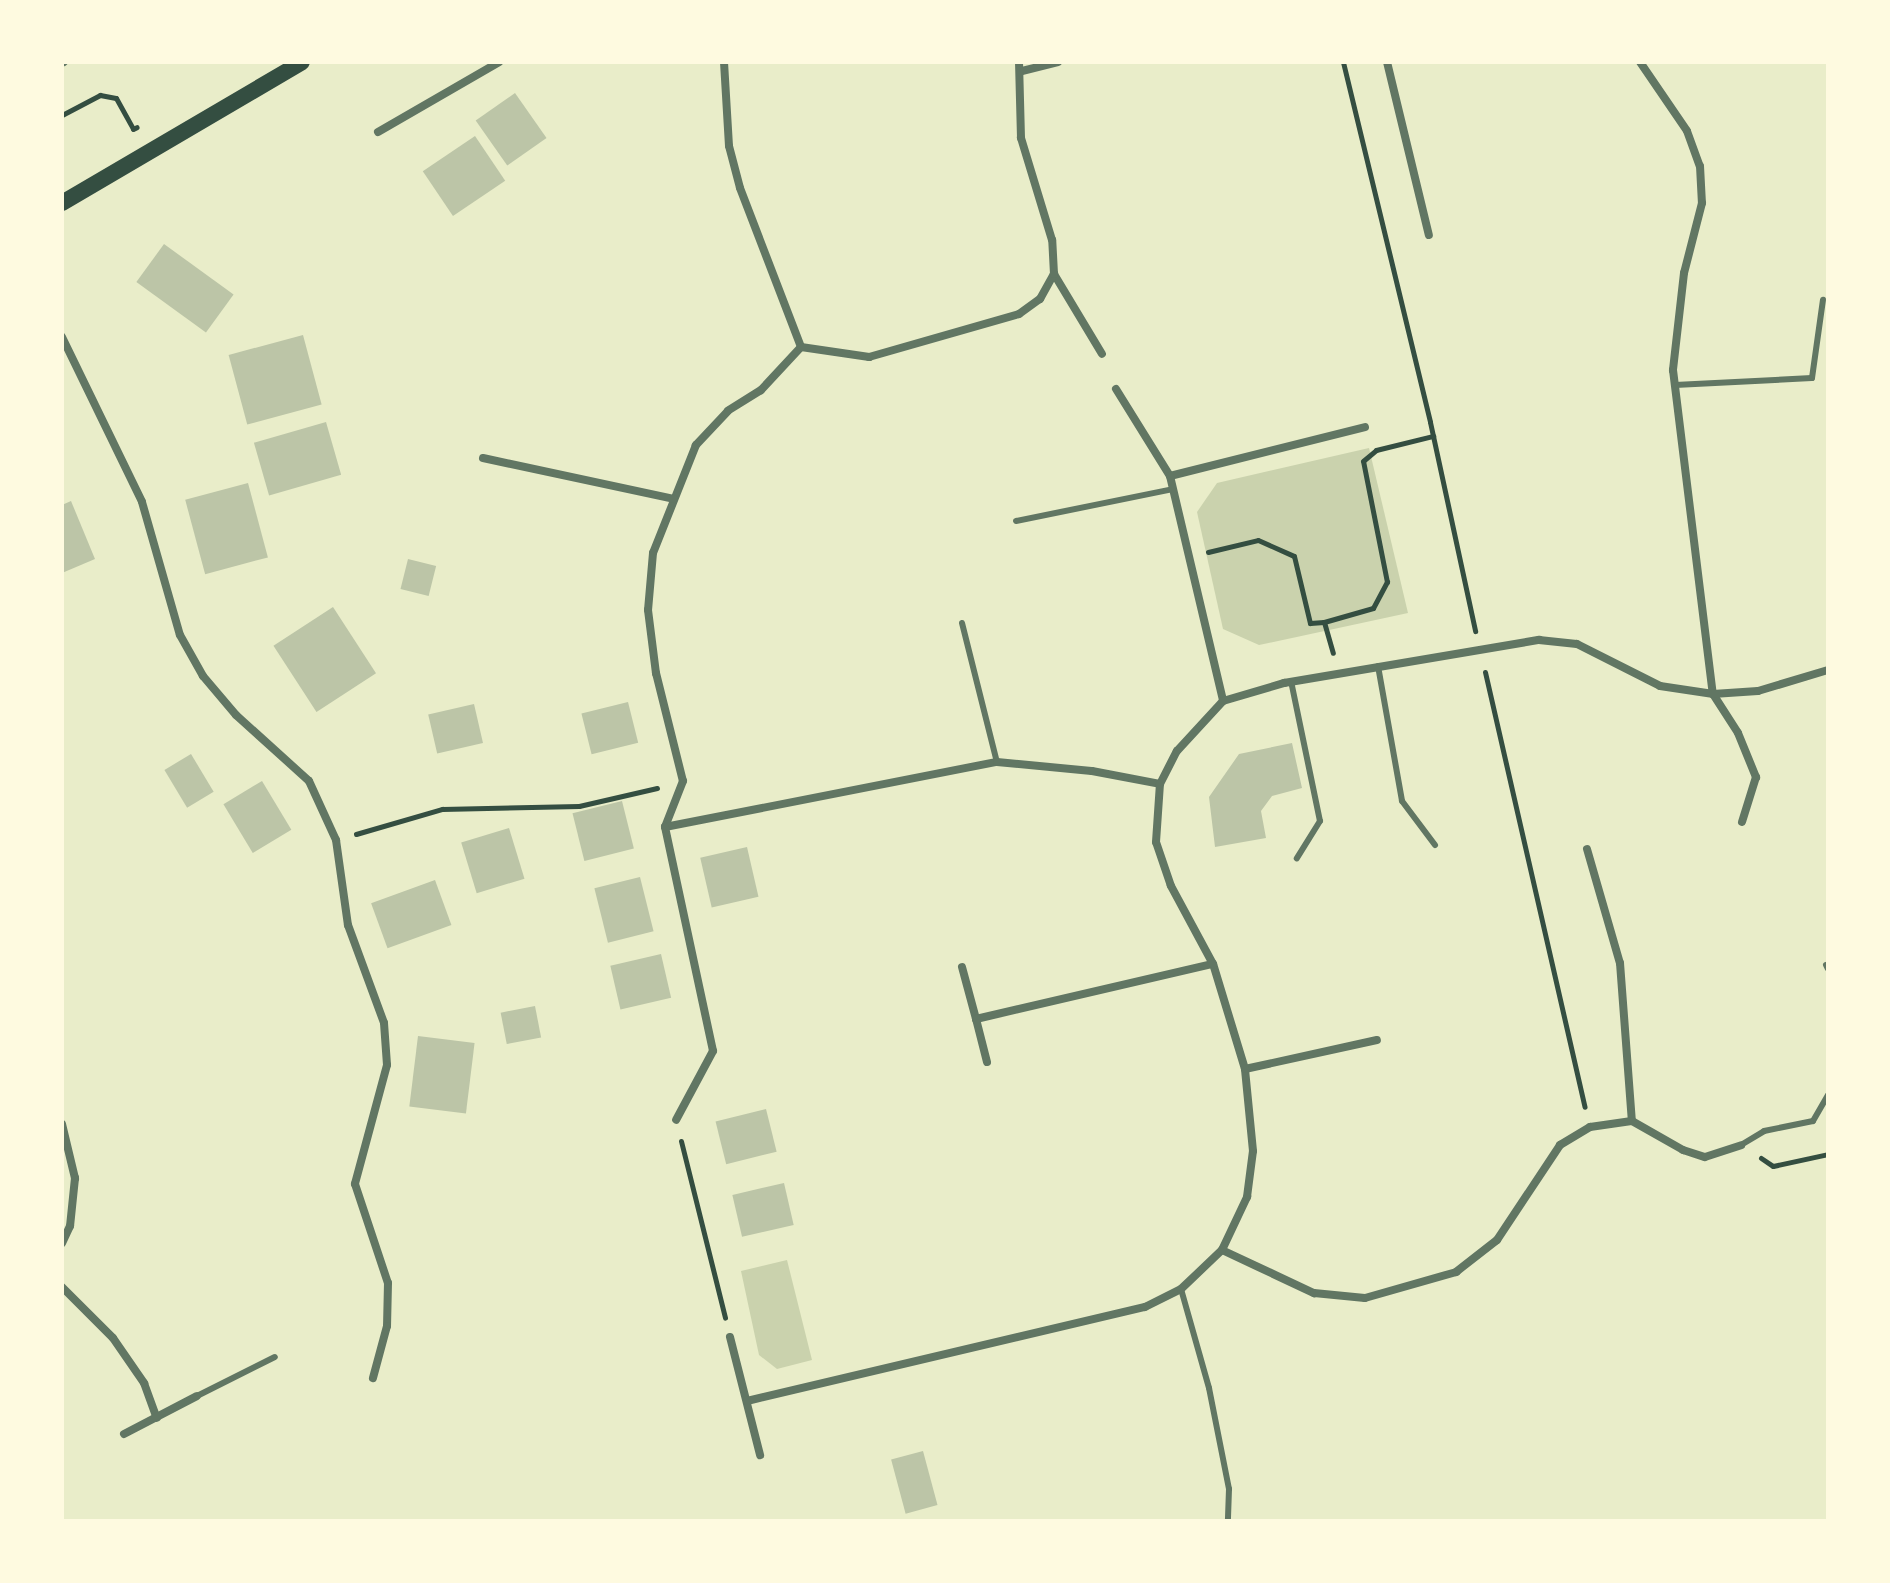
<!DOCTYPE html>
<html>
<head>
<meta charset="utf-8">
<style>
  body { margin:0 }
  #map { position:relative; width:1890px; height:1583px; overflow:hidden; background:#e9edc9; font-family:Commissioner,sans-serif }
  div>[style] { position:absolute }
  [style*='--x'] { left:calc(var(--x)*1px); top:calc(var(--y)*1px); width:calc(var(--w)*1px); rotate:calc(var(--a)*1deg) }
  .green>* { inset:0; background:#cad2ad }
  .building>* { inset:0; background:#bcc5a7; transform-origin:0 0 }
  .path>* { height:5px; margin:-2.5px; padding:0 2.5px; transform-origin:2.5px; border-radius:2.5px; background:#344e41 }
  .service>* { height:6px; margin:-3px; padding:0 3px; transform-origin:3px; border-radius:3px; background:#617663 }
  .minor>* { height:8px; margin:-4px; padding:0 4px; transform-origin:4px; border-radius:4px; background:#617663 }
  .secondary>* { height:16px; margin:-8px; padding:0 8px; transform-origin:8px; border-radius:8px; background:#344e41 }
  span { translate:-50% -50%; white-space:nowrap; text-align:center; line-height:1.15; -webkit-text-stroke:6px #fefae0; paint-order:stroke }
  .frame { position:absolute; inset:0; border:64px solid #fefae0; pointer-events:none }
</style>
</head>
<body>
<div id="map">
  <div class="green">
    <div style="clip-path:polygon(1369px 448px,1408px 613px,1259px 645px,1223px 629px,1197px 512px,1217px 483px)"></div>
    <div style="clip-path:polygon(787px 1260px,812px 1360px,777px 1369px,759px 1355px,741px 1271px)"></div>
  </div>
  <div class="building">
    <div style="left:515px;top:93px;width:55px;height:48px;rotate:55deg"></div>
    <div style="left:475px;top:136px;width:54px;height:63px;rotate:56deg"></div>
    <div style="left:164px;top:244px;width:86px;height:47px;rotate:36deg"></div>
    <div style="left:303px;top:335px;width:72px;height:77px;rotate:75deg"></div>
    <div style="left:326px;top:422px;width:55px;height:75px;rotate:74deg"></div>
    <div style="left:248px;top:483px;width:77px;height:65px;rotate:75deg"></div>
    <div style="clip-path:polygon(71px 501px,95px 559px,62px 573px,62px 505px)"></div>
    <div style="left:408px;top:559px;width:29px;height:31px;rotate:14deg"></div>
    <div style="left:333px;top:607px;width:79px;height:71px;rotate:57deg"></div>
    <div style="left:628px;top:702px;width:42px;height:48px;rotate:76deg"></div>
    <div style="left:474px;top:704px;width:40px;height:47px;rotate:77deg"></div>
    <div style="clip-path:polygon(1292px 743px,1302px 788px,1272px 796px,1261px 811px,1266px 838px,1215px 847px,1209px 797px,1239px 754px)"></div>
    <div style="left:191px;top:754px;width:44px;height:31px;rotate:59deg"></div>
    <div style="left:262px;top:781px;width:57px;height:45px;rotate:59deg"></div>
    <div style="left:622px;top:801px;width:49px;height:51px;rotate:76deg"></div>
    <div style="left:509px;top:828px;width:53px;height:50px;rotate:73deg"></div>
    <div style="left:747px;top:847px;width:51px;height:48px;rotate:77deg"></div>
    <div style="left:640px;top:877px;width:56px;height:47px;rotate:76deg"></div>
    <div style="left:435px;top:880px;width:48px;height:68px;rotate:70deg"></div>
    <div style="left:661px;top:954px;width:45px;height:52px;rotate:77deg"></div>
    <div style="left:535px;top:1006px;width:32px;height:35px;rotate:79deg"></div>
    <div style="left:418px;top:1036px;width:57px;height:71px;rotate:7deg"></div>
    <div style="left:766px;top:1109px;width:44px;height:52px;rotate:76deg"></div>
    <div style="left:784px;top:1183px;width:43px;height:53px;rotate:77deg"></div>
    <div style="left:923px;top:1451px;width:56px;height:33px;rotate:75deg"></div>
  </div>
  <div class="path">
    <div style="--x:1343;--y:62;--w:370;--a:76.4"></div>
    <div style="--x:1430;--y:422;--w:214;--a:77.8"></div>
    <div style="--x:62;--y:115;--w:43;--a:-27.8"></div>
    <div style="--x:100;--y:95;--w:16;--a:11"></div>
    <div style="--x:116;--y:98;--w:35;--a:61"></div>
    <div style="--x:133;--y:129;--w:4;--a:-27"></div>
    <div style="--x:1208;--y:552;--w:51;--a:-13.5"></div>
    <div style="--x:1258;--y:540;--w:39;--a:24"></div>
    <div style="--x:1294;--y:556;--w:69;--a:76.6"></div>
    <div style="--x:1310;--y:623;--w:14;--a:-4"></div>
    <div style="--x:1324;--y:622;--w:32;--a:74"></div>
    <div style="--x:1324;--y:622;--w:51;--a:-15.9"></div>
    <div style="--x:1373;--y:608;--w:30;--a:-62"></div>
    <div style="--x:1387;--y:582;--w:123;--a:-101.2"></div>
    <div style="--x:1363;--y:461;--w:17;--a:-40"></div>
    <div style="--x:1376;--y:450;--w:59;--a:-13.8"></div>
    <div style="--x:1485;--y:672;--w:446;--a:77.1"></div>
    <div style="--x:356;--y:834;--w:90;--a:-16.2"></div>
    <div style="--x:442;--y:809;--w:137;--a:-1.3"></div>
    <div style="--x:579;--y:806;--w:80;--a:-13"></div>
    <div style="--x:681;--y:1141;--w:182;--a:76"></div>
    <div style="--x:1761;--y:1158;--w:14;--a:34"></div>
    <div style="--x:1773;--y:1166;--w:56;--a:-12.3"></div>
  </div>
  <div class="service">
    <div style="--x:1675;--y:385;--w:137;--a:-2.9"></div>
    <div style="--x:1812;--y:378;--w:79;--a:-82"></div>
    <div style="--x:1016;--y:521;--w:160;--a:-11.5"></div>
    <div style="--x:962;--y:623;--w:143;--a:75.9"></div>
    <div style="--x:1378;--y:666;--w:137;--a:79.9"></div>
    <div style="--x:1402;--y:801;--w:55;--a:53.1"></div>
    <div style="--x:1291;--y:681;--w:143;--a:78.3"></div>
    <div style="--x:1320;--y:821;--w:44;--a:121.9"></div>
    <div style="--x:1826;--y:965;--w:4;--a:63"></div>
    <div style="--x:1741;--y:1145;--w:27;--a:-31"></div>
    <div style="--x:1764;--y:1131;--w:50;--a:-11.5"></div>
    <div style="--x:1813;--y:1121;--w:30;--a:-60"></div>
    <div style="--x:1181;--y:1289;--w:103;--a:74.2"></div>
    <div style="--x:1209;--y:1388;--w:103;--a:78.8"></div>
    <div style="--x:1229;--y:1489;--w:32;--a:92"></div>
    <div style="--x:197;--y:1396;--w:87;--a:-26.6"></div>
  </div>
  <div class="minor">
    <div style="--x:724;--y:62;--w:84;--a:86.6"></div>
    <div style="--x:729;--y:146;--w:43;--a:75.3"></div>
    <div style="--x:740;--y:188;--w:170;--a:69"></div>
    <div style="--x:1387;--y:62;--w:178;--a:76.4"></div>
    <div style="--x:1640;--y:62;--w:83;--a:55.7"></div>
    <div style="--x:1687;--y:131;--w:37;--a:70"></div>
    <div style="--x:1700;--y:166;--w:37;--a:87"></div>
    <div style="--x:1702;--y:203;--w:72;--a:104.4"></div>
    <div style="--x:1684;--y:273;--w:98;--a:96.5"></div>
    <div style="--x:1673;--y:370;--w:326;--a:83"></div>
    <div style="--x:1713;--y:694;--w:46;--a:57.3"></div>
    <div style="--x:1738;--y:733;--w:48;--a:67.8"></div>
    <div style="--x:1756;--y:777;--w:47;--a:107.3"></div>
    <div style="--x:62;--y:63;--w:2;--a:-27"></div>
    <div style="--x:1022;--y:71;--w:37;--a:-14"></div>
    <div style="--x:378;--y:132;--w:140;--a:-30"></div>
    <div style="--x:1054;--y:274;--w:93;--a:59"></div>
    <div style="--x:62;--y:337;--w:183;--a:64.1"></div>
    <div style="--x:142;--y:502;--w:138;--a:74.1"></div>
    <div style="--x:180;--y:635;--w:47;--a:60.7"></div>
    <div style="--x:203;--y:676;--w:51;--a:49.8"></div>
    <div style="--x:236;--y:715;--w:98;--a:42.1"></div>
    <div style="--x:309;--y:781;--w:65;--a:65.4"></div>
    <div style="--x:336;--y:840;--w:86;--a:82"></div>
    <div style="--x:348;--y:925;--w:104;--a:69.8"></div>
    <div style="--x:384;--y:1023;--w:42;--a:85.9"></div>
    <div style="--x:387;--y:1065;--w:123;--a:105.1"></div>
    <div style="--x:355;--y:1184;--w:104;--a:71.6"></div>
    <div style="--x:388;--y:1283;--w:43;--a:91.3"></div>
    <div style="--x:387;--y:1326;--w:54;--a:105.1"></div>
    <div style="--x:801;--y:347;--w:59;--a:132.9"></div>
    <div style="--x:761;--y:390;--w:39;--a:148"></div>
    <div style="--x:728;--y:411;--w:47;--a:133.3"></div>
    <div style="--x:696;--y:445;--w:116;--a:111.7"></div>
    <div style="--x:653;--y:553;--w:57;--a:95"></div>
    <div style="--x:648;--y:610;--w:64;--a:82.8"></div>
    <div style="--x:656;--y:673;--w:111;--a:76"></div>
    <div style="--x:683;--y:781;--w:49;--a:111.4"></div>
    <div style="--x:665;--y:827;--w:338;--a:-11.1"></div>
    <div style="--x:997;--y:762;--w:95;--a:5.4"></div>
    <div style="--x:1092;--y:771;--w:69;--a:10.8"></div>
    <div style="--x:801;--y:347;--w:69;--a:8.4"></div>
    <div style="--x:869;--y:357;--w:156;--a:-16"></div>
    <div style="--x:1019;--y:314;--w:26;--a:-36"></div>
    <div style="--x:1040;--y:299;--w:29;--a:-61"></div>
    <div style="--x:1054;--y:274;--w:34;--a:-93"></div>
    <div style="--x:1052;--y:240;--w:107;--a:-106.9"></div>
    <div style="--x:1021;--y:138;--w:76;--a:-91.5"></div>
    <div style="--x:1116;--y:389;--w:102;--a:58.2"></div>
    <div style="--x:1170;--y:476;--w:231;--a:76.7"></div>
    <div style="--x:483;--y:458;--w:195;--a:12.1"></div>
    <div style="--x:1170;--y:476;--w:201;--a:-14.1"></div>
    <div style="--x:665;--y:827;--w:229;--a:77.9"></div>
    <div style="--x:713;--y:1051;--w:78;--a:118.2"></div>
    <div style="--x:1587;--y:849;--w:119;--a:73.9"></div>
    <div style="--x:1620;--y:963;--w:158;--a:85.7"></div>
    <div style="--x:962;--y:967;--w:54;--a:74.9"></div>
    <div style="--x:987;--y:1062;--w:44;--a:-104.3"></div>
    <div style="--x:976;--y:1019;--w:243;--a:-13.1"></div>
    <div style="--x:1245;--y:1069;--w:135;--a:-12.4"></div>
    <div style="--x:62;--y:1124;--w:56;--a:76.5"></div>
    <div style="--x:75;--y:1178;--w:48;--a:95.9"></div>
    <div style="--x:70;--y:1226;--w:19;--a:115"></div>
    <div style="--x:1222;--y:1250;--w:102;--a:25.1"></div>
    <div style="--x:1314;--y:1293;--w:51;--a:5.6"></div>
    <div style="--x:1365;--y:1298;--w:95;--a:-15.9"></div>
    <div style="--x:1456;--y:1272;--w:52;--a:-38"></div>
    <div style="--x:1497;--y:1240;--w:114;--a:-56.4"></div>
    <div style="--x:1560;--y:1145;--w:35;--a:-31"></div>
    <div style="--x:1590;--y:1127;--w:42;--a:-8.1"></div>
    <div style="--x:1632;--y:1121;--w:59;--a:29.6"></div>
    <div style="--x:1683;--y:1150;--w:23;--a:18"></div>
    <div style="--x:1705;--y:1157;--w:38;--a:-18"></div>
    <div style="--x:62;--y:1287;--w:72;--a:45"></div>
    <div style="--x:113;--y:1338;--w:55;--a:55.4"></div>
    <div style="--x:144;--y:1383;--w:37;--a:70"></div>
    <div style="--x:730;--y:1337;--w:122;--a:75.7"></div>
    <div style="--x:747;--y:1401;--w:409;--a:-13.3"></div>
    <div style="--x:1145;--y:1307;--w:40;--a:-26.6"></div>
    <div style="--x:1181;--y:1289;--w:57;--a:-43.6"></div>
    <div style="--x:1222;--y:1250;--w:59;--a:-64.7"></div>
    <div style="--x:1247;--y:1197;--w:46;--a:-82.6"></div>
    <div style="--x:1253;--y:1151;--w:82;--a:-95.6"></div>
    <div style="--x:1245;--y:1069;--w:110;--a:-106.9"></div>
    <div style="--x:1213;--y:964;--w:89;--a:-118.3"></div>
    <div style="--x:1171;--y:886;--w:46;--a:-108.8"></div>
    <div style="--x:1156;--y:842;--w:58;--a:-86.1"></div>
    <div style="--x:1160;--y:784;--w:37;--a:-63"></div>
    <div style="--x:1177;--y:751;--w:68;--a:-47.4"></div>
    <div style="--x:1223;--y:701;--w:64;--a:-16.4"></div>
    <div style="--x:1284;--y:683;--w:259;--a:-9.6"></div>
    <div style="--x:1539;--y:640;--w:38;--a:6"></div>
    <div style="--x:1577;--y:644;--w:93;--a:26.8"></div>
    <div style="--x:1660;--y:686;--w:54;--a:8.6"></div>
    <div style="--x:1713;--y:694;--w:45;--a:-3.8"></div>
    <div style="--x:1758;--y:691;--w:73;--a:-16.7"></div>
    <div style="--x:124;--y:1434;--w:82;--a:-27.5"></div>
  </div>
  <div class="secondary">
    <div style="--x:62;--y:203;--w:278;--a:-30.4"></div>
  </div>
  <div class="frame"></div>
</div>
</body>
</html>
